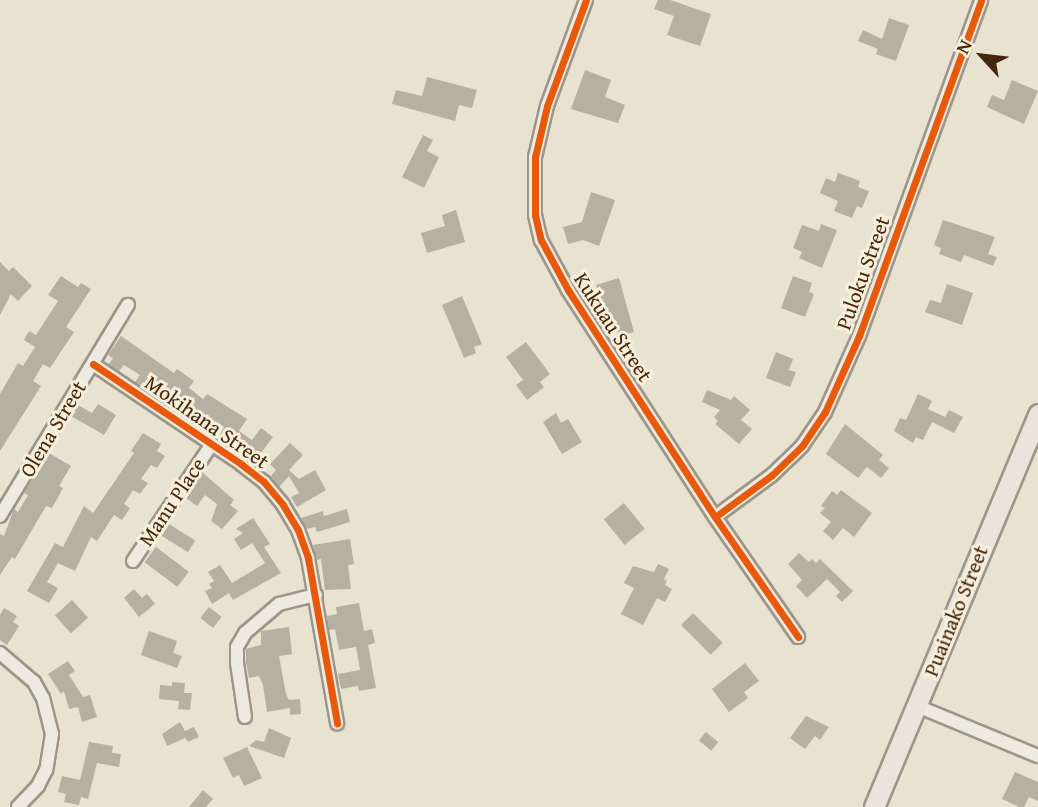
<!DOCTYPE html>
<html>
<head>
<meta charset="utf-8">
<style>
  body { margin:0 }
  #map { position:relative; width:1038px; height:807px; overflow:hidden; background:#e8e2d1; font-family:"Gentium Book Plus",serif }
  div>[style] { position:absolute }
  [style*='--x'] { left:calc(var(--x)*1px); top:calc(var(--y)*1px); width:calc(var(--w)*1px); rotate:calc(var(--a)*1deg) }
  .building>* { inset:0; background:#b6b0a3; transform-origin:0 0 }
  .roads { filter:drop-shadow(2px 0 #9d9588) drop-shadow(-2px 0 #9d9588) drop-shadow(0 2px #9d9588) drop-shadow(0 -2px #9d9588) }
  .minor>* { height:12px; margin:-6px; padding:0 6px; transform-origin:6px; border-radius:6px; background:#eceae1 }
  .highway>* { height:19px; margin:-9.5px; padding:0 9.5px; transform-origin:9.5px; border-radius:9.5px; background:#e9e5dc }
  .cycleway>* { height:7px; margin:-3.5px; padding:0 3.5px; transform-origin:3.5px; border-radius:3.5px; background:#e8590c }
  span { translate:-50% -50%; white-space:nowrap; text-align:center; line-height:1.15; -webkit-text-stroke:6px #f6efdb; paint-order:stroke }
  .street-label { font-size:21px; color:#45270c }
  .north { position:absolute; left:947px; top:21px; width:70px; height:70px; -webkit-text-stroke:5px #f6efdb; paint-order:stroke; rotate:297deg; font-size:19px; font-weight:700; line-height:28px; text-align:center; color:#45270c }
  .north::after { content:''; display:block; margin:auto; width:24px; height:32px; background:#45270c; clip-path:polygon(50% 0,100% 100%,50% 72%,0 100%) }
</style>
</head>
<body>
<div id="map">
  <div class="building">
    <div style="clip-path:polygon(658px 0,670px 0,711px 14px,700px 46px,667px 35px,674px 16px,654px 9px)"></div>
    <div style="clip-path:polygon(889px 18px,909px 25px,896px 61px,876px 54px,878px 49px,858px 41px,863px 30px,882px 39px)"></div>
    <div style="clip-path:polygon(585px 70px,611px 80px,605px 97px,625px 105px,618px 123px,571px 109px)"></div>
    <div style="clip-path:polygon(427px 77px,477px 90px,472px 108px,459px 105px,455px 121px,392px 104px,396px 90px,422px 96px)"></div>
    <div style="clip-path:polygon(1012px 80px,1038px 91px,1024px 124px,987px 107px,992px 95px,1004px 100px)"></div>
    <div style="clip-path:polygon(423px 135px,433px 140px,427px 151px,439px 157px,424px 188px,402px 177px)"></div>
    <div style="clip-path:polygon(838px 173px,860px 181px,858px 187px,869px 191px,862px 208px,857px 206px,852px 218px,834px 211px,838px 201px,820px 193px,826px 178px,835px 182px)"></div>
    <div style="clip-path:polygon(591px 192px,615px 200px,599px 246px,583px 240px,568px 244px,563px 227px,582px 222px)"></div>
    <div style="clip-path:polygon(456px 210px,465px 242px,427px 253px,421px 233px,445px 226px,442px 215px)"></div>
    <div style="clip-path:polygon(943px 220px,995px 237px,988px 254px,997px 257px,993px 266px,964px 255px,961px 262px,939px 254px,941px 248px,934px 245px)"></div>
    <div style="clip-path:polygon(821px 224px,837px 230px,822px 268px,799px 258px,802px 252px,793px 248px,802px 225px,819px 231px)"></div>
    <div style="clip-path:polygon(0 262px,9px 271px,13px 267px,32px 286px,18px 301px,11px 294px,0 315px)"></div>
    <div style="clip-path:polygon(61px 276px,78px 287px,81px 283px,91px 289px,66px 327px,74px 332px,50px 368px,43px 364px,33px 381px,41px 386px,0 451px,0 394px,18px 363px,23px 366px,35px 347px,24px 340px,29px 331px,36px 335px,58px 301px,48px 295px)"></div>
    <div style="clip-path:polygon(793px 276px,812px 283px,809px 292px,814px 294px,805px 317px,781px 308px)"></div>
    <div style="clip-path:polygon(619px 278px,634px 332px,619px 336px,614px 319px,601px 322px,595px 302px,601px 300px,596px 285px)"></div>
    <div style="clip-path:polygon(947px 284px,973px 293px,962px 325px,925px 312px,930px 300px,941px 303px)"></div>
    <div style="clip-path:polygon(462px 296px,482px 344px,474px 347px,476px 353px,464px 358px,442px 305px)"></div>
    <div style="clip-path:polygon(121px 336px,174px 373px,177px 369px,194px 381px,189px 388px,203px 399px,207px 394px,247px 419px,239px 431px,252px 440px,261px 428px,273px 437px,258px 457px,233px 439px,229px 445px,218px 438px,224px 427px,210px 418px,203px 428px,191px 419px,196px 412px,180px 400px,174px 408px,161px 399px,166px 392px,153px 382px,148px 390px,135px 382px,140px 375px,124px 365px,119px 371px,109px 364px,113px 358px,108px 355px)"></div>
    <div style="clip-path:polygon(526px 342px,550px 374px,540px 382px,544px 387px,527px 400px,516px 385px,523px 380px,506px 357px)"></div>
    <div style="clip-path:polygon(776px 352px,793px 359px,789px 370px,796px 372px,790px 387px,766px 378px)"></div>
    <div style="clip-path:polygon(707px 390px,731px 400px,734px 396px,750px 410px,741px 420px,752px 429px,739px 444px,715px 424px,718px 421px,714px 417px,720px 410px,702px 402px)"></div>
    <div style="clip-path:polygon(918px 394px,932px 401px,928px 409px,945px 417px,949px 410px,963px 417px,954px 433px,932px 422px,923px 440px,916px 437px,913px 443px,894px 431px,900px 418px,906px 420px)"></div>
    <div style="clip-path:polygon(98px 404px,116px 415px,104px 435px,71px 416px,78px 405px,92px 413px)"></div>
    <div style="clip-path:polygon(556px 413px,561px 423px,568px 419px,582px 442px,562px 454px,543px 422px)"></div>
    <div style="clip-path:polygon(845px 424px,883px 455px,879px 460px,889px 468px,881px 478px,867px 467px,858px 478px,826px 454px)"></div>
    <div style="clip-path:polygon(143px 433px,161px 444px,157px 451px,165px 456px,157px 468px,151px 465px,141px 479px,148px 483px,140px 494px,133px 490px,124px 504px,130px 508px,122px 520px,114px 515px,97px 541px,91px 537px,75px 571px,58px 563px,47px 582px,58px 588px,49px 603px,27px 591px,55px 543px,63px 547px,84px 506px,93px 513px,134px 453px,131px 451px)"></div>
    <div style="clip-path:polygon(290px 443px,303px 455px,289px 470px,299px 479px,315px 470px,326px 490px,297px 507px,291px 497px,299px 493px,289px 476px,279px 487px,271px 476px,276px 470px,270px 464px)"></div>
    <div style="clip-path:polygon(49px 453px,71px 466px,59px 486px,63px 488px,52px 508px,46px 506px,15px 559px,12px 557px,0 575px,0 534px,4px 536px,14px 509px,18px 512px,28px 495px,24px 493px)"></div>
    <div style="clip-path:polygon(203px 473px,234px 500px,230px 505px,238px 511px,222px 529px,211px 521px,217px 504px,205px 495px,197px 506px,186px 498px)"></div>
    <div style="clip-path:polygon(841px 490px,872px 513px,854px 537px,843px 528px,833px 540px,823px 531px,831px 522px,820px 513px,825px 508px,821px 506px,832px 491px,837px 495px)"></div>
    <div style="left:624px;top:503px;width:33px;height:26px;rotate:51deg"></div>
    <div style="clip-path:polygon(347px 509px,350px 522px,317px 532px,315px 527px,307px 529px,301px 518px,323px 511px,324px 516px)"></div>
    <div style="clip-path:polygon(253px 518px,270px 544px,264px 547px,281px 573px,233px 600px,229px 593px,212px 604px,205px 591px,212px 588px,209px 584px,214px 581px,208px 572px,220px 565px,232px 583px,265px 563px,252px 543px,241px 550px,234px 539px,243px 533px,236px 529px)"></div>
    <div style="left:169px;top:524px;width:31px;height:14px;rotate:32deg"></div>
    <div style="clip-path:polygon(350px 539px,354px 564px,348px 565px,351px 589px,325px 590px,321px 559px,317px 560px,313px 545px)"></div>
    <div style="left:156px;top:547px;width:41px;height:19px;rotate:37deg"></div>
    <div style="clip-path:polygon(799px 553px,809px 562px,812px 559px,816px 563px,820px 559px,853px 591px,842px 602px,836px 596px,840px 592px,827px 579px,807px 598px,796px 586px,802px 580px,788px 564px)"></div>
    <div style="clip-path:polygon(658px 564px,669px 569px,664px 579px,667px 581px,665px 585px,672px 589px,665px 602px,657px 598px,643px 625px,621px 614px,634px 588px,624px 583px,633px 566px,654px 572px)"></div>
    <div style="clip-path:polygon(134px 589px,142px 598px,147px 594px,155px 604px,139px 617px,124px 598px)"></div>
    <div style="left:72px;top:600px;width:24px;height:23px;rotate:48deg"></div>
    <div style="clip-path:polygon(359px 603px,364px 631px,372px 629px,375px 643px,368px 645px,376px 688px,359px 691px,358px 686px,341px 689px,338px 674px,360px 670px,356px 647px,339px 650px,335px 629px,329px 630px,327px 616px,337px 614px,336px 607px)"></div>
    <div style="left:209px;top:607px;width:16px;height:14px;rotate:38deg"></div>
    <div style="clip-path:polygon(4px 608px,17px 616px,13px 622px,19px 626px,7px 645px,0 640px,0 615px)"></div>
    <div style="left:693px;top:613px;width:42px;height:17px;rotate:45deg"></div>
    <div style="clip-path:polygon(289px 627px,292px 654px,279px 656px,286px 694px,289px 700px,300px 699px,301px 714px,290px 715px,290px 708px,267px 712px,263px 685px,259px 676px,249px 678px,246px 662px,246px 649px,261px 645px,261px 631px)"></div>
    <div style="clip-path:polygon(149px 631px,177px 641px,173px 653px,182px 656px,177px 668px,141px 655px)"></div>
    <div style="clip-path:polygon(68px 661px,75px 671px,69px 675px,83px 697px,90px 695px,97px 717px,82px 722px,78px 707px,69px 709px,64px 691px,61px 694px,48px 674px)"></div>
    <div style="clip-path:polygon(745px 663px,759px 681px,744px 692px,748px 698px,729px 712px,712px 689px)"></div>
    <div style="clip-path:polygon(172px 682px,185px 683px,184px 693px,192px 693px,190px 710px,178px 709px,179px 701px,159px 699px,160px 685px,172px 686px)"></div>
    <div style="clip-path:polygon(806px 716px,829px 727px,820px 740px,815px 736px,805px 749px,790px 738px)"></div>
    <div style="clip-path:polygon(180px 722px,185px 731px,194px 727px,199px 737px,188px 742px,185px 738px,167px 746px,162px 734px)"></div>
    <div style="clip-path:polygon(269px 728px,291px 738px,284px 758px,249px 746px,256px 740px,264px 742px)"></div>
    <div style="left:706px;top:732px;width:16px;height:11px;rotate:40deg"></div>
    <div style="clip-path:polygon(89px 742px,113px 746px,112px 753px,121px 754px,119px 767px,97px 763px,88px 799px,81px 797px,79px 805px,64px 802px,66px 794px,58px 792px,62px 776px,80px 780px)"></div>
    <div style="clip-path:polygon(247px 747px,262px 778px,244px 786px,239px 775px,233px 778px,223px 758px)"></div>
    <div style="clip-path:polygon(1015px 772px,1038px 782px,1038px 801px,1029px 797px,1024px 807px,1019px 807px,1002px 799px)"></div>
    <div style="clip-path:polygon(203px 790px,213px 799px,206px 807px,189px 807px)"></div>
  </div>
  <div class="roads">
    <div class="minor">
      <div style="--x:586;--y:0;--w:113;--a:110.2"></div>
      <div style="--x:547;--y:106;--w:52;--a:103.2"></div>
      <div style="--x:535;--y:157;--w:58;--a:90"></div>
      <div style="--x:535;--y:215;--w:26;--a:77"></div>
      <div style="--x:541;--y:240;--w:57;--a:61.6"></div>
      <div style="--x:568;--y:290;--w:270;--a:57.1"></div>
      <div style="--x:715;--y:517;--w:146;--a:55.3"></div>
      <div style="--x:93;--y:364;--w:179;--a:34"></div>
      <div style="--x:241;--y:464;--w:29;--a:38"></div>
      <div style="--x:264;--y:482;--w:30;--a:50"></div>
      <div style="--x:283;--y:505;--w:29;--a:59"></div>
      <div style="--x:298;--y:530;--w:30;--a:70"></div>
      <div style="--x:308;--y:558;--w:168;--a:80"></div>
      <div style="--x:0;--y:516;--w:247;--a:-58.8"></div>
      <div style="--x:715;--y:517;--w:71;--a:-36.4"></div>
      <div style="--x:772;--y:475;--w:42;--a:-44"></div>
      <div style="--x:802;--y:446;--w:41;--a:-55.9"></div>
      <div style="--x:825;--y:412;--w:83;--a:-65.9"></div>
      <div style="--x:859;--y:336;--w:357;--a:-70"></div>
      <div style="--x:133;--y:561;--w:141;--a:-56"></div>
      <div style="--x:0;--y:653;--w:45;--a:40.5"></div>
      <div style="--x:34;--y:682;--w:18;--a:61"></div>
      <div style="--x:43;--y:698;--w:37;--a:76"></div>
      <div style="--x:52;--y:734;--w:36;--a:99"></div>
      <div style="--x:46;--y:770;--w:18;--a:117"></div>
      <div style="--x:38;--y:786;--w:29;--a:134"></div>
      <div style="--x:917;--y:706;--w:131;--a:22.5"></div>
      <div style="--x:245;--y:717;--w:55;--a:-98.4"></div>
      <div style="--x:237;--y:663;--w:16;--a:-90"></div>
      <div style="--x:237;--y:647;--w:16;--a:-60"></div>
      <div style="--x:245;--y:633;--w:45;--a:-40.5"></div>
      <div style="--x:279;--y:604;--w:38;--a:-14"></div>
    </div>
    <div class="highway">
      <div style="--x:874;--y:807;--w:426;--a:-67.3"></div>
    </div>
  </div>
  <div class="cycleway">
    <div style="--x:586;--y:0;--w:113;--a:110.2"></div>
    <div style="--x:547;--y:106;--w:52;--a:103.2"></div>
    <div style="--x:535;--y:157;--w:58;--a:90"></div>
    <div style="--x:535;--y:215;--w:26;--a:77"></div>
    <div style="--x:541;--y:240;--w:57;--a:61.6"></div>
    <div style="--x:568;--y:290;--w:270;--a:57.1"></div>
    <div style="--x:715;--y:517;--w:146;--a:55.3"></div>
    <div style="--x:93;--y:364;--w:179;--a:34"></div>
    <div style="--x:241;--y:464;--w:29;--a:38"></div>
    <div style="--x:264;--y:482;--w:30;--a:50"></div>
    <div style="--x:283;--y:505;--w:29;--a:59"></div>
    <div style="--x:298;--y:530;--w:30;--a:70"></div>
    <div style="--x:308;--y:558;--w:168;--a:80"></div>
    <div style="--x:715;--y:517;--w:71;--a:-36.4"></div>
    <div style="--x:772;--y:475;--w:42;--a:-44"></div>
    <div style="--x:802;--y:446;--w:41;--a:-55.9"></div>
    <div style="--x:825;--y:412;--w:83;--a:-65.9"></div>
    <div style="--x:859;--y:336;--w:357;--a:-70"></div>
  </div>
  <div class="street-label">
    <span style="left:863px;top:273px;rotate:-70deg">Puloku Street</span>
    <span style="left:613px;top:327px;rotate:57deg">Kukuau Street</span>
    <span style="left:207px;top:422px;rotate:35deg">Mokihana Street</span>
    <span style="left:53px;top:429px;rotate:-59deg">Olena Street</span>
    <span style="left:172px;top:502px;rotate:-56deg">Manu Place</span>
    <span style="left:956px;top:611px;rotate:-68deg">Puainako Street</span>
  </div>
  <div class="north">N</div>
</div>
</body>
</html>
